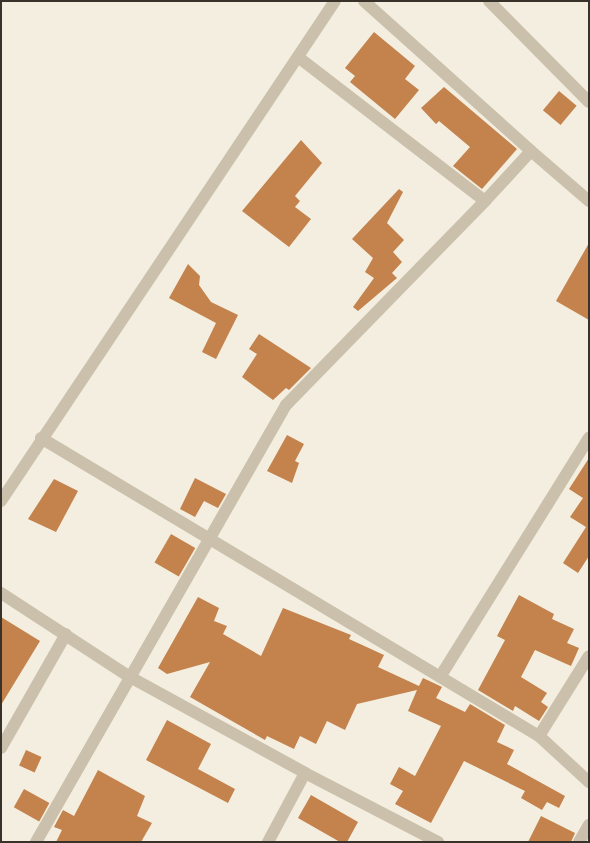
<!DOCTYPE html>
<html>
<head>
<meta charset="utf-8">
<style>
  body { margin:0 }
  #map { position:relative; width:590px; height:843px; overflow:hidden; background:#f3eedf; font-family:Arial,sans-serif }
  div>[style] { position:absolute }
  [style*='--x'] { left:calc(var(--x)*1px); top:calc(var(--y)*1px); width:calc(var(--w)*1px); rotate:calc(var(--a)*1deg) }
  .building>* { inset:0; background:#c4824c; transform-origin:0 0 }
  .minor>* { height:12px; margin:-6px; padding:0 6px; transform-origin:6px; border-radius:6px; background:#cbc0ab }
  span { translate:-50% -50%; white-space:nowrap; text-align:center; line-height:1.15; -webkit-text-stroke:4px #faf6ec; paint-order:stroke }
  .frame { position:absolute; inset:0; border:2px solid #39322a; pointer-events:none }
</style>
</head>
<body>
<div id="map">
  <div class="building">
    <div style="clip-path:polygon(374px 32px,415px 66px,405px 79px,419px 90px,395px 119px,350px 82px,355px 76px,345px 68px)"></div>
    <div style="clip-path:polygon(444px 87px,517px 149px,482px 189px,453px 166px,470px 147px,439px 121px,436px 124px,421px 108px)"></div>
    <div style="left:559px;top:91px;width:23px;height:25px;rotate:40deg"></div>
    <div style="clip-path:polygon(301px 140px,322px 163px,295px 196px,300px 201px,295px 207px,311px 219px,289px 247px,242px 211px)"></div>
    <div style="clip-path:polygon(399px 189px,403px 192px,387px 223px,404px 240px,393px 252px,402px 262px,392px 273px,397px 278px,358px 311px,353px 307px,374px 278px,365px 272px,373px 258px,352px 239px)"></div>
    <div style="clip-path:polygon(589px 243px,589px 320px,556px 301px)"></div>
    <div style="clip-path:polygon(188px 264px,200px 276px,199px 285px,211px 302px,238px 315px,216px 359px,202px 352px,216px 323px,169px 298px)"></div>
    <div style="clip-path:polygon(259px 334px,311px 368px,289px 390px,286px 388px,273px 400px,242px 377px,257px 354px,249px 349px)"></div>
    <div style="clip-path:polygon(287px 435px,304px 444px,295px 461px,299px 463px,292px 483px,267px 471px)"></div>
    <div style="clip-path:polygon(589px 458px,589px 556px,578px 573px,563px 563px,586px 527px,570px 517px,583px 498px,569px 489px)"></div>
    <div style="clip-path:polygon(195px 478px,226px 494px,218px 508px,204px 501px,195px 517px,180px 509px)"></div>
    <div style="clip-path:polygon(54px 479px,78px 491px,56px 532px,28px 519px)"></div>
    <div style="left:171px;top:534px;width:28px;height:33px;rotate:30deg"></div>
    <div style="clip-path:polygon(519px 595px,554px 614px,552px 619px,574px 629px,567px 643px,579px 648px,571px 666px,535px 650px,521px 677px,547px 693px,541px 702px,548px 707px,539px 721px,515px 706px,513px 711px,478px 690px,505px 640px,497px 636px)"></div>
    <div style="clip-path:polygon(198px 597px,219px 608px,214px 621px,227px 626px,223px 634px,261px 656px,283px 608px,351px 635px,349px 639px,384px 655px,378px 667px,419px 686px,423px 678px,438px 685px,442px 687px,436px 698px,465px 712px,470px 704px,505px 725px,497px 742px,514px 750px,507px 764px,565px 796px,559px 808px,547px 802px,542px 810px,521px 798px,525px 791px,464px 761px,431px 823px,395px 804px,403px 791px,390px 784px,399px 767px,415px 776px,441px 726px,408px 711px,417px 690px,357px 704px,345px 730px,327px 721px,316px 744px,300px 736px,294px 749px,267px 736px,265px 740px,190px 697px,210px 662px,167px 674px,158px 668px)"></div>
    <div style="clip-path:polygon(1px 617px,40px 641px,1px 705px)"></div>
    <div style="clip-path:polygon(167px 720px,211px 744px,198px 769px,235px 789px,228px 803px,146px 760px)"></div>
    <div style="left:26px;top:750px;width:17px;height:17px;rotate:24deg"></div>
    <div style="clip-path:polygon(98px 770px,145px 796px,137px 816px,152px 823px,141px 842px,56px 842px,62px 830px,54px 827px,63px 810px,74px 816px)"></div>
    <div style="left:24px;top:789px;width:29px;height:21px;rotate:29deg"></div>
    <div style="clip-path:polygon(311px 795px,358px 822px,347px 842px,340px 842px,298px 818px)"></div>
    <div style="clip-path:polygon(541px 816px,575px 833px,571px 842px,528px 842px)"></div>
  </div>
  <div class="minor">
    <div style="--x:364;--y:1;--w:224;--a:41.9"></div>
    <div style="--x:531;--y:151;--w:68;--a:132.6"></div>
    <div style="--x:489;--y:1;--w:142;--a:45.3"></div>
    <div style="--x:531;--y:151;--w:77;--a:40.8"></div>
    <div style="--x:41;--y:438;--w:580;--a:30.9"></div>
    <div style="--x:539;--y:736;--w:68;--a:42.6"></div>
    <div style="--x:1;--y:501;--w:601;--a:-56.26"></div>
    <div style="--x:1;--y:593;--w:154;--a:33.1"></div>
    <div style="--x:130;--y:677;--w:200;--a:28.7"></div>
    <div style="--x:305;--y:773;--w:150;--a:27.4"></div>
    <div style="--x:440;--y:677;--w:282;--a:-58.1"></div>
    <div style="--x:539;--y:736;--w:94;--a:-58"></div>
    <div style="--x:1;--y:748;--w:131;--a:-60.3"></div>
    <div style="--x:36;--y:842;--w:503;--a:-60.23"></div>
    <div style="--x:286;--y:405;--w:285;--a:-45.7"></div>
    <div style="--x:485;--y:201;--w:236;--a:-142.4"></div>
    <div style="--x:268;--y:842;--w:78;--a:-61.8"></div>
    <div style="--x:579;--y:842;--w:20;--a:-60"></div>
  </div>
  <div class="frame"></div>
</div>
</body>
</html>
